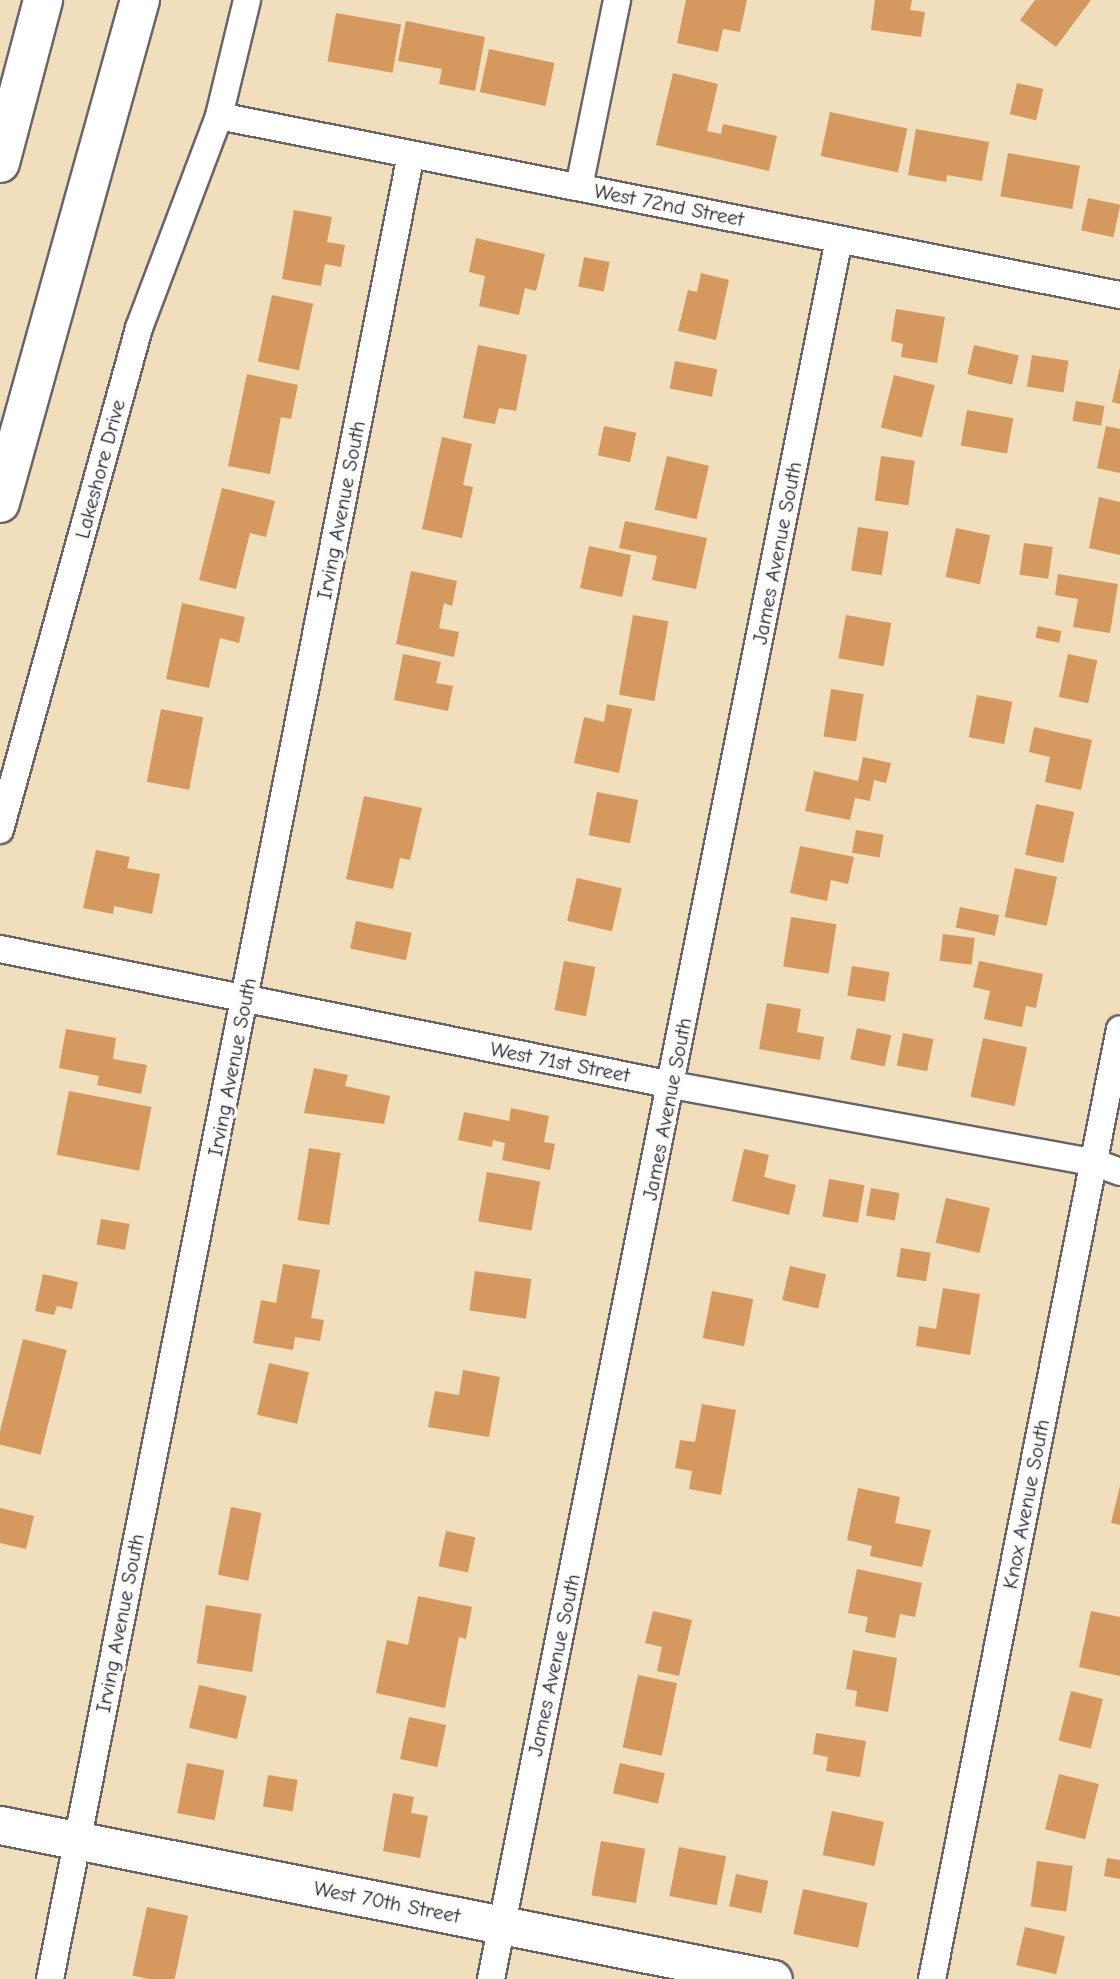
<!DOCTYPE html>
<html>
<head>
<meta charset="utf-8">
<style>
  body { margin:0 }
  #map { position:relative; width:1120px; height:1979px; overflow:hidden; background:#f0debc; font-family:"Comic Neue",sans-serif }
  div>[style] { position:absolute }
  [style*='--x'] { left:calc(var(--x)*1px); top:calc(var(--y)*1px); width:calc(var(--w)*1px); rotate:calc(var(--a)*1deg) }
  .building>* { inset:0; background:#d5995f; transform-origin:0 0 }
  .roads { filter:drop-shadow(2px 0 #6a6468) drop-shadow(-2px 0 #6a6468) drop-shadow(0 2px #6a6468) drop-shadow(0 -2px #6a6468) }
  .street>* { height:26px; margin:-13px; padding:0 13px; transform-origin:13px; border-radius:13px; background:#fff }
  .secondary>* { height:37px; margin:-18.5px; padding:0 18.5px; transform-origin:18.5px; border-radius:18.5px; background:#fff }
  .highway>* { height:38px; margin:-19px; padding:0 19px; transform-origin:19px; border-radius:19px; background:#fff }
  span { translate:-50% -50%; white-space:nowrap; text-align:center; line-height:1.15; -webkit-text-stroke:7px #fdfcf7; paint-order:stroke }
  .street-label { font-size:21px; color:#22223b }
</style>
</head>
<body>
<div id="map">
  <div class="building">
    <div style="clip-path:polygon(686px 0,747px 0,740px 32px,723px 29px,718px 52px,677px 43px)"></div>
    <div style="clip-path:polygon(875px 0,912px 0,910px 10px,925px 12px,921px 37px,871px 30px)"></div>
    <div style="clip-path:polygon(1035px 0,1091px 0,1056px 47px,1020px 20px)"></div>
    <div style="left:336px;top:13px;width:66px;height:49px;rotate:10deg"></div>
    <div style="clip-path:polygon(406px 21px,485px 37px,475px 91px,439px 84px,442px 69px,398px 61px)"></div>
    <div style="left:489px;top:49px;width:67px;height:44px;rotate:12deg"></div>
    <div style="clip-path:polygon(673px 73px,718px 84px,707px 131px,721px 134px,723px 124px,777px 136px,769px 171px,656px 145px)"></div>
    <div style="left:1017px;top:83px;width:27px;height:32px;rotate:13deg"></div>
    <div style="left:830px;top:112px;width:79px;height:45px;rotate:12deg"></div>
    <div style="clip-path:polygon(916px 129px,989px 142px,982px 181px,947px 175px,946px 182px,908px 175px)"></div>
    <div style="left:1008px;top:153px;width:73px;height:44px;rotate:10deg"></div>
    <div style="left:1088px;top:198px;width:33px;height:33px;rotate:12deg"></div>
    <div style="clip-path:polygon(294px 210px,332px 217px,327px 242px,345px 245px,341px 267px,325px 264px,321px 286px,282px 279px)"></div>
    <div style="clip-path:polygon(476px 238px,545px 254px,536px 291px,525px 288px,519px 315px,479px 306px,485px 276px,469px 272px)"></div>
    <div style="left:584px;top:257px;width:26px;height:30px;rotate:11deg"></div>
    <div style="clip-path:polygon(701px 273px,729px 280px,716px 340px,678px 331px,688px 290px,697px 292px)"></div>
    <div style="left:272px;top:295px;width:42px;height:68px;rotate:12deg"></div>
    <div style="clip-path:polygon(896px 309px,945px 317px,937px 363px,901px 357px,903px 344px,891px 341px)"></div>
    <div style="clip-path:polygon(478px 345px,527px 355px,516px 411px,499px 408px,495px 424px,463px 418px)"></div>
    <div style="left:974px;top:345px;width:46px;height:30px;rotate:13deg"></div>
    <div style="left:1032px;top:355px;width:37px;height:32px;rotate:9deg"></div>
    <div style="left:675px;top:361px;width:43px;height:28px;rotate:11deg"></div>
    <div style="clip-path:polygon(1120px 367px,1120px 404px,1112px 402px)"></div>
    <div style="clip-path:polygon(247px 374px,298px 385px,291px 419px,281px 417px,270px 474px,228px 466px)"></div>
    <div style="left:894px;top:375px;width:42px;height:54px;rotate:14deg"></div>
    <div style="left:1076px;top:401px;width:29px;height:20px;rotate:10deg"></div>
    <div style="left:967px;top:410px;width:47px;height:36px;rotate:10deg"></div>
    <div style="left:604px;top:426px;width:33px;height:30px;rotate:12deg"></div>
    <div style="clip-path:polygon(1106px 426px,1120px 429px,1120px 473px,1097px 468px)"></div>
    <div style="clip-path:polygon(442px 437px,472px 444px,463px 485px,473px 487px,462px 538px,422px 529px)"></div>
    <div style="left:667px;top:456px;width:43px;height:55px;rotate:13deg"></div>
    <div style="left:881px;top:456px;width:34px;height:45px;rotate:8deg"></div>
    <div style="clip-path:polygon(222px 488px,275px 501px,266px 537px,250px 533px,236px 589px,199px 580px)"></div>
    <div style="clip-path:polygon(1099px 497px,1120px 502px,1120px 555px,1089px 548px)"></div>
    <div style="clip-path:polygon(625px 521px,707px 538px,696px 589px,652px 580px,657px 556px,619px 548px)"></div>
    <div style="left:858px;top:527px;width:31px;height:44px;rotate:9deg"></div>
    <div style="left:956px;top:528px;width:35px;height:50px;rotate:12deg"></div>
    <div style="left:1024px;top:543px;width:29px;height:32px;rotate:8deg"></div>
    <div style="left:589px;top:546px;width:43px;height:43px;rotate:12deg"></div>
    <div style="clip-path:polygon(411px 571px,457px 581px,452px 606px,444px 603px,439px 628px,459px 632px,454px 657px,396px 644px)"></div>
    <div style="clip-path:polygon(1058px 574px,1118px 584px,1110px 633px,1073px 627px,1078px 599px,1055px 595px)"></div>
    <div style="clip-path:polygon(182px 603px,245px 617px,239px 643px,220px 638px,209px 688px,166px 679px)"></div>
    <div style="left:633px;top:615px;width:36px;height:81px;rotate:10deg"></div>
    <div style="left:846px;top:615px;width:46px;height:44px;rotate:10deg"></div>
    <div style="left:1038px;top:626px;width:24px;height:12px;rotate:12deg"></div>
    <div style="clip-path:polygon(403px 654px,441px 662px,436px 683px,453px 686px,448px 711px,394px 700px)"></div>
    <div style="left:1068px;top:654px;width:30px;height:44px;rotate:12deg"></div>
    <div style="left:831px;top:689px;width:33px;height:48px;rotate:9deg"></div>
    <div style="left:977px;top:695px;width:36px;height:43px;rotate:11deg"></div>
    <div style="clip-path:polygon(607px 704px,632px 709px,619px 773px,574px 763px,584px 717px,604px 722px)"></div>
    <div style="left:161px;top:709px;width:43px;height:74px;rotate:11deg"></div>
    <div style="clip-path:polygon(1034px 727px,1092px 740px,1081px 790px,1045px 782px,1050px 757px,1029px 752px)"></div>
    <div style="clip-path:polygon(863px 757px,891px 763px,886px 783px,874px 780px,870px 801px,855px 798px,850px 820px,805px 811px,814px 771px,858px 781px)"></div>
    <div style="left:597px;top:792px;width:42px;height:44px;rotate:11deg"></div>
    <div style="clip-path:polygon(364px 796px,422px 808px,410px 860px,400px 858px,393px 889px,346px 879px)"></div>
    <div style="left:1036px;top:804px;width:39px;height:52px;rotate:12deg"></div>
    <div style="left:856px;top:830px;width:28px;height:23px;rotate:10deg"></div>
    <div style="clip-path:polygon(800px 846px,854px 857px,848px 884px,831px 880px,827px 901px,790px 893px)"></div>
    <div style="clip-path:polygon(96px 850px,130px 857px,127px 868px,160px 874px,152px 914px,114px 906px,113px 914px,83px 908px)"></div>
    <div style="left:1015px;top:868px;width:43px;height:50px;rotate:12deg"></div>
    <div style="left:577px;top:878px;width:46px;height:44px;rotate:13deg"></div>
    <div style="left:960px;top:907px;width:40px;height:21px;rotate:12deg"></div>
    <div style="left:791px;top:917px;width:46px;height:50px;rotate:9deg"></div>
    <div style="left:356px;top:921px;width:57px;height:28px;rotate:12deg"></div>
    <div style="left:943px;top:934px;width:32px;height:27px;rotate:7deg"></div>
    <div style="left:564px;top:961px;width:32px;height:50px;rotate:11deg"></div>
    <div style="clip-path:polygon(979px 961px,1043px 974px,1036px 1008px,1026px 1006px,1022px 1027px,984px 1019px,990px 991px,973px 987px)"></div>
    <div style="left:852px;top:966px;width:38px;height:30px;rotate:9deg"></div>
    <div style="clip-path:polygon(767px 1003px,801px 1009px,797px 1032px,824px 1037px,820px 1060px,759px 1049px)"></div>
    <div style="left:857px;top:1028px;width:35px;height:32px;rotate:12deg"></div>
    <div style="clip-path:polygon(66px 1029px,116px 1038px,113px 1059px,147px 1065px,141px 1094px,97px 1085px,99px 1076px,59px 1068px)"></div>
    <div style="left:903px;top:1033px;width:31px;height:33px;rotate:11deg"></div>
    <div style="left:983px;top:1038px;width:45px;height:60px;rotate:12deg"></div>
    <div style="clip-path:polygon(314px 1068px,348px 1075px,345px 1086px,390px 1096px,384px 1124px,304px 1113px)"></div>
    <div style="left:69px;top:1091px;width:84px;height:65px;rotate:11deg"></div>
    <div style="clip-path:polygon(511px 1108px,549px 1116px,544px 1142px,555px 1144px,550px 1170px,502px 1160px,505px 1143px,493px 1140px,492px 1147px,458px 1140px,464px 1112px,509px 1121px)"></div>
    <div style="left:309px;top:1148px;width:32px;height:73px;rotate:9deg"></div>
    <div style="clip-path:polygon(744px 1149px,769px 1155px,764px 1177px,796px 1185px,789px 1215px,732px 1201px)"></div>
    <div style="left:487px;top:1172px;width:54px;height:50px;rotate:10deg"></div>
    <div style="left:829px;top:1179px;width:36px;height:38px;rotate:10deg"></div>
    <div style="left:871px;top:1188px;width:29px;height:28px;rotate:10deg"></div>
    <div style="left:946px;top:1198px;width:45px;height:46px;rotate:13deg"></div>
    <div style="left:101px;top:1219px;width:29px;height:26px;rotate:10deg"></div>
    <div style="left:901px;top:1248px;width:30px;height:29px;rotate:9deg"></div>
    <div style="clip-path:polygon(283px 1264px,320px 1270px,311px 1318px,324px 1320px,320px 1341px,295px 1337px,293px 1350px,253px 1343px,261px 1300px,276px 1303px)"></div>
    <div style="left:790px;top:1266px;width:37px;height:35px;rotate:13deg"></div>
    <div style="left:475px;top:1271px;width:57px;height:40px;rotate:8deg"></div>
    <div style="clip-path:polygon(43px 1274px,78px 1282px,72px 1309px,57px 1306px,54px 1315px,35px 1311px)"></div>
    <div style="clip-path:polygon(943px 1288px,980px 1294px,970px 1355px,916px 1346px,919px 1326px,936px 1329px)"></div>
    <div style="left:712px;top:1291px;width:42px;height:48px;rotate:11deg"></div>
    <div style="left:23px;top:1339px;width:45px;height:108px;rotate:14deg"></div>
    <div style="left:269px;top:1363px;width:41px;height:53px;rotate:13deg"></div>
    <div style="clip-path:polygon(463px 1370px,500px 1377px,489px 1437px,428px 1427px,435px 1391px,459px 1395px)"></div>
    <div style="clip-path:polygon(702px 1404px,736px 1410px,721px 1495px,689px 1489px,692px 1471px,675px 1468px,680px 1440px,695px 1442px)"></div>
    <div style="clip-path:polygon(1120px 1486px,1120px 1525px,1111px 1523px)"></div>
    <div style="clip-path:polygon(858px 1488px,900px 1497px,895px 1523px,931px 1530px,922px 1567px,870px 1556px,872px 1546px,847px 1540px)"></div>
    <div style="left:231px;top:1507px;width:31px;height:69px;rotate:11deg"></div>
    <div style="clip-path:polygon(0 1508px,34px 1516px,26px 1549px,0 1543px)"></div>
    <div style="left:446px;top:1531px;width:30px;height:36px;rotate:12deg"></div>
    <div style="clip-path:polygon(857px 1569px,922px 1583px,915px 1617px,900px 1614px,895px 1638px,865px 1632px,868px 1617px,848px 1613px)"></div>
    <div style="clip-path:polygon(418px 1596px,472px 1607px,466px 1639px,459px 1637px,445px 1708px,376px 1693px,387px 1640px,408px 1645px)"></div>
    <div style="left:206px;top:1605px;width:56px;height:59px;rotate:9deg"></div>
    <div style="clip-path:polygon(653px 1611px,692px 1620px,679px 1676px,657px 1671px,662px 1647px,645px 1643px)"></div>
    <div style="clip-path:polygon(1091px 1611px,1120px 1617px,1120px 1676px,1079px 1667px)"></div>
    <div style="clip-path:polygon(853px 1650px,897px 1658px,888px 1712px,855px 1706px,857px 1691px,846px 1689px)"></div>
    <div style="left:638px;top:1675px;width:40px;height:74px;rotate:12deg"></div>
    <div style="left:199px;top:1685px;width:49px;height:44px;rotate:13deg"></div>
    <div style="left:1071px;top:1691px;width:33px;height:51px;rotate:14deg"></div>
    <div style="left:409px;top:1717px;width:38px;height:43px;rotate:12deg"></div>
    <div style="clip-path:polygon(816px 1733px,866px 1741px,860px 1777px,826px 1771px,828px 1757px,813px 1754px)"></div>
    <div style="left:187px;top:1763px;width:38px;height:51px;rotate:11deg"></div>
    <div style="left:620px;top:1763px;width:46px;height:31px;rotate:13deg"></div>
    <div style="left:1059px;top:1774px;width:41px;height:57px;rotate:14deg"></div>
    <div style="left:268px;top:1775px;width:30px;height:32px;rotate:9deg"></div>
    <div style="clip-path:polygon(393px 1793px,414px 1797px,411px 1813px,428px 1816px,420px 1858px,383px 1851px)"></div>
    <div style="left:832px;top:1811px;width:53px;height:45px;rotate:12deg"></div>
    <div style="left:601px;top:1841px;width:45px;height:55px;rotate:10deg"></div>
    <div style="left:679px;top:1847px;width:48px;height:50px;rotate:11deg"></div>
    <div style="clip-path:polygon(1107px 1858px,1120px 1860px,1120px 1879px,1104px 1876px)"></div>
    <div style="left:1037px;top:1861px;width:36px;height:46px;rotate:8deg"></div>
    <div style="left:736px;top:1874px;width:33px;height:33px;rotate:12deg"></div>
    <div style="left:803px;top:1889px;width:66px;height:46px;rotate:12deg"></div>
    <div style="left:147px;top:1907px;width:42px;height:70px;rotate:12deg"></div>
    <div style="left:1025px;top:1927px;width:41px;height:39px;rotate:13deg"></div>
  </div>
  <div class="roads">
    <div class="street">
      <div style="--x:219;--y:116;--w:919;--a:11.24"></div>
      <div style="--x:579;--y:187;--w:191;--a:-78.5"></div>
      <div style="--x:0;--y:830;--w:521;--a:-74.52"></div>
      <div style="--x:139;--y:328;--w:227;--a:-69.3"></div>
      <div style="--x:219;--y:116;--w:119;--a:-76.4"></div>
      <div style="--x:0;--y:949;--w:686;--a:11.44"></div>
      <div style="--x:672;--y:1085;--w:428;--a:10.4"></div>
      <div style="--x:1093;--y:1162;--w:29;--a:20"></div>
      <div style="--x:50;--y:1979;--w:1860;--a:-78.81"></div>
      <div style="--x:491;--y:1979;--w:1774;--a:-78.69"></div>
      <div style="--x:932;--y:1979;--w:968;--a:-78.81"></div>
    </div>
    <div class="secondary">
      <div style="--x:0;--y:1825;--w:788;--a:11.27"></div>
    </div>
    <div class="highway">
      <div style="--x:0;--y:163;--w:169;--a:-75.2"></div>
      <div style="--x:0;--y:503;--w:522;--a:-74.45"></div>
    </div>
  </div>
  <div class="street-label">
    <span style="left:669px;top:205px;rotate:11deg">West 72nd Street</span>
    <span style="left:100px;top:469px;rotate:-75deg">Lakeshore Drive</span>
    <span style="left:341px;top:510px;rotate:-79deg">Irving Avenue South</span>
    <span style="left:777px;top:553px;rotate:-79deg">James Avenue South</span>
    <span style="left:560px;top:1062px;rotate:11deg">West 71st Street</span>
    <span style="left:232px;top:1067px;rotate:-79deg">Irving Avenue South</span>
    <span style="left:667px;top:1109px;rotate:-79deg">James Avenue South</span>
    <span style="left:1026px;top:1504px;rotate:-79deg">Knox Avenue South</span>
    <span style="left:120px;top:1623px;rotate:-79deg">Irving Avenue South</span>
    <span style="left:554px;top:1665px;rotate:-78deg">James Avenue South</span>
    <span style="left:387px;top:1902px;rotate:11deg">West 70th Street</span>
  </div>
</div>
</body>
</html>
